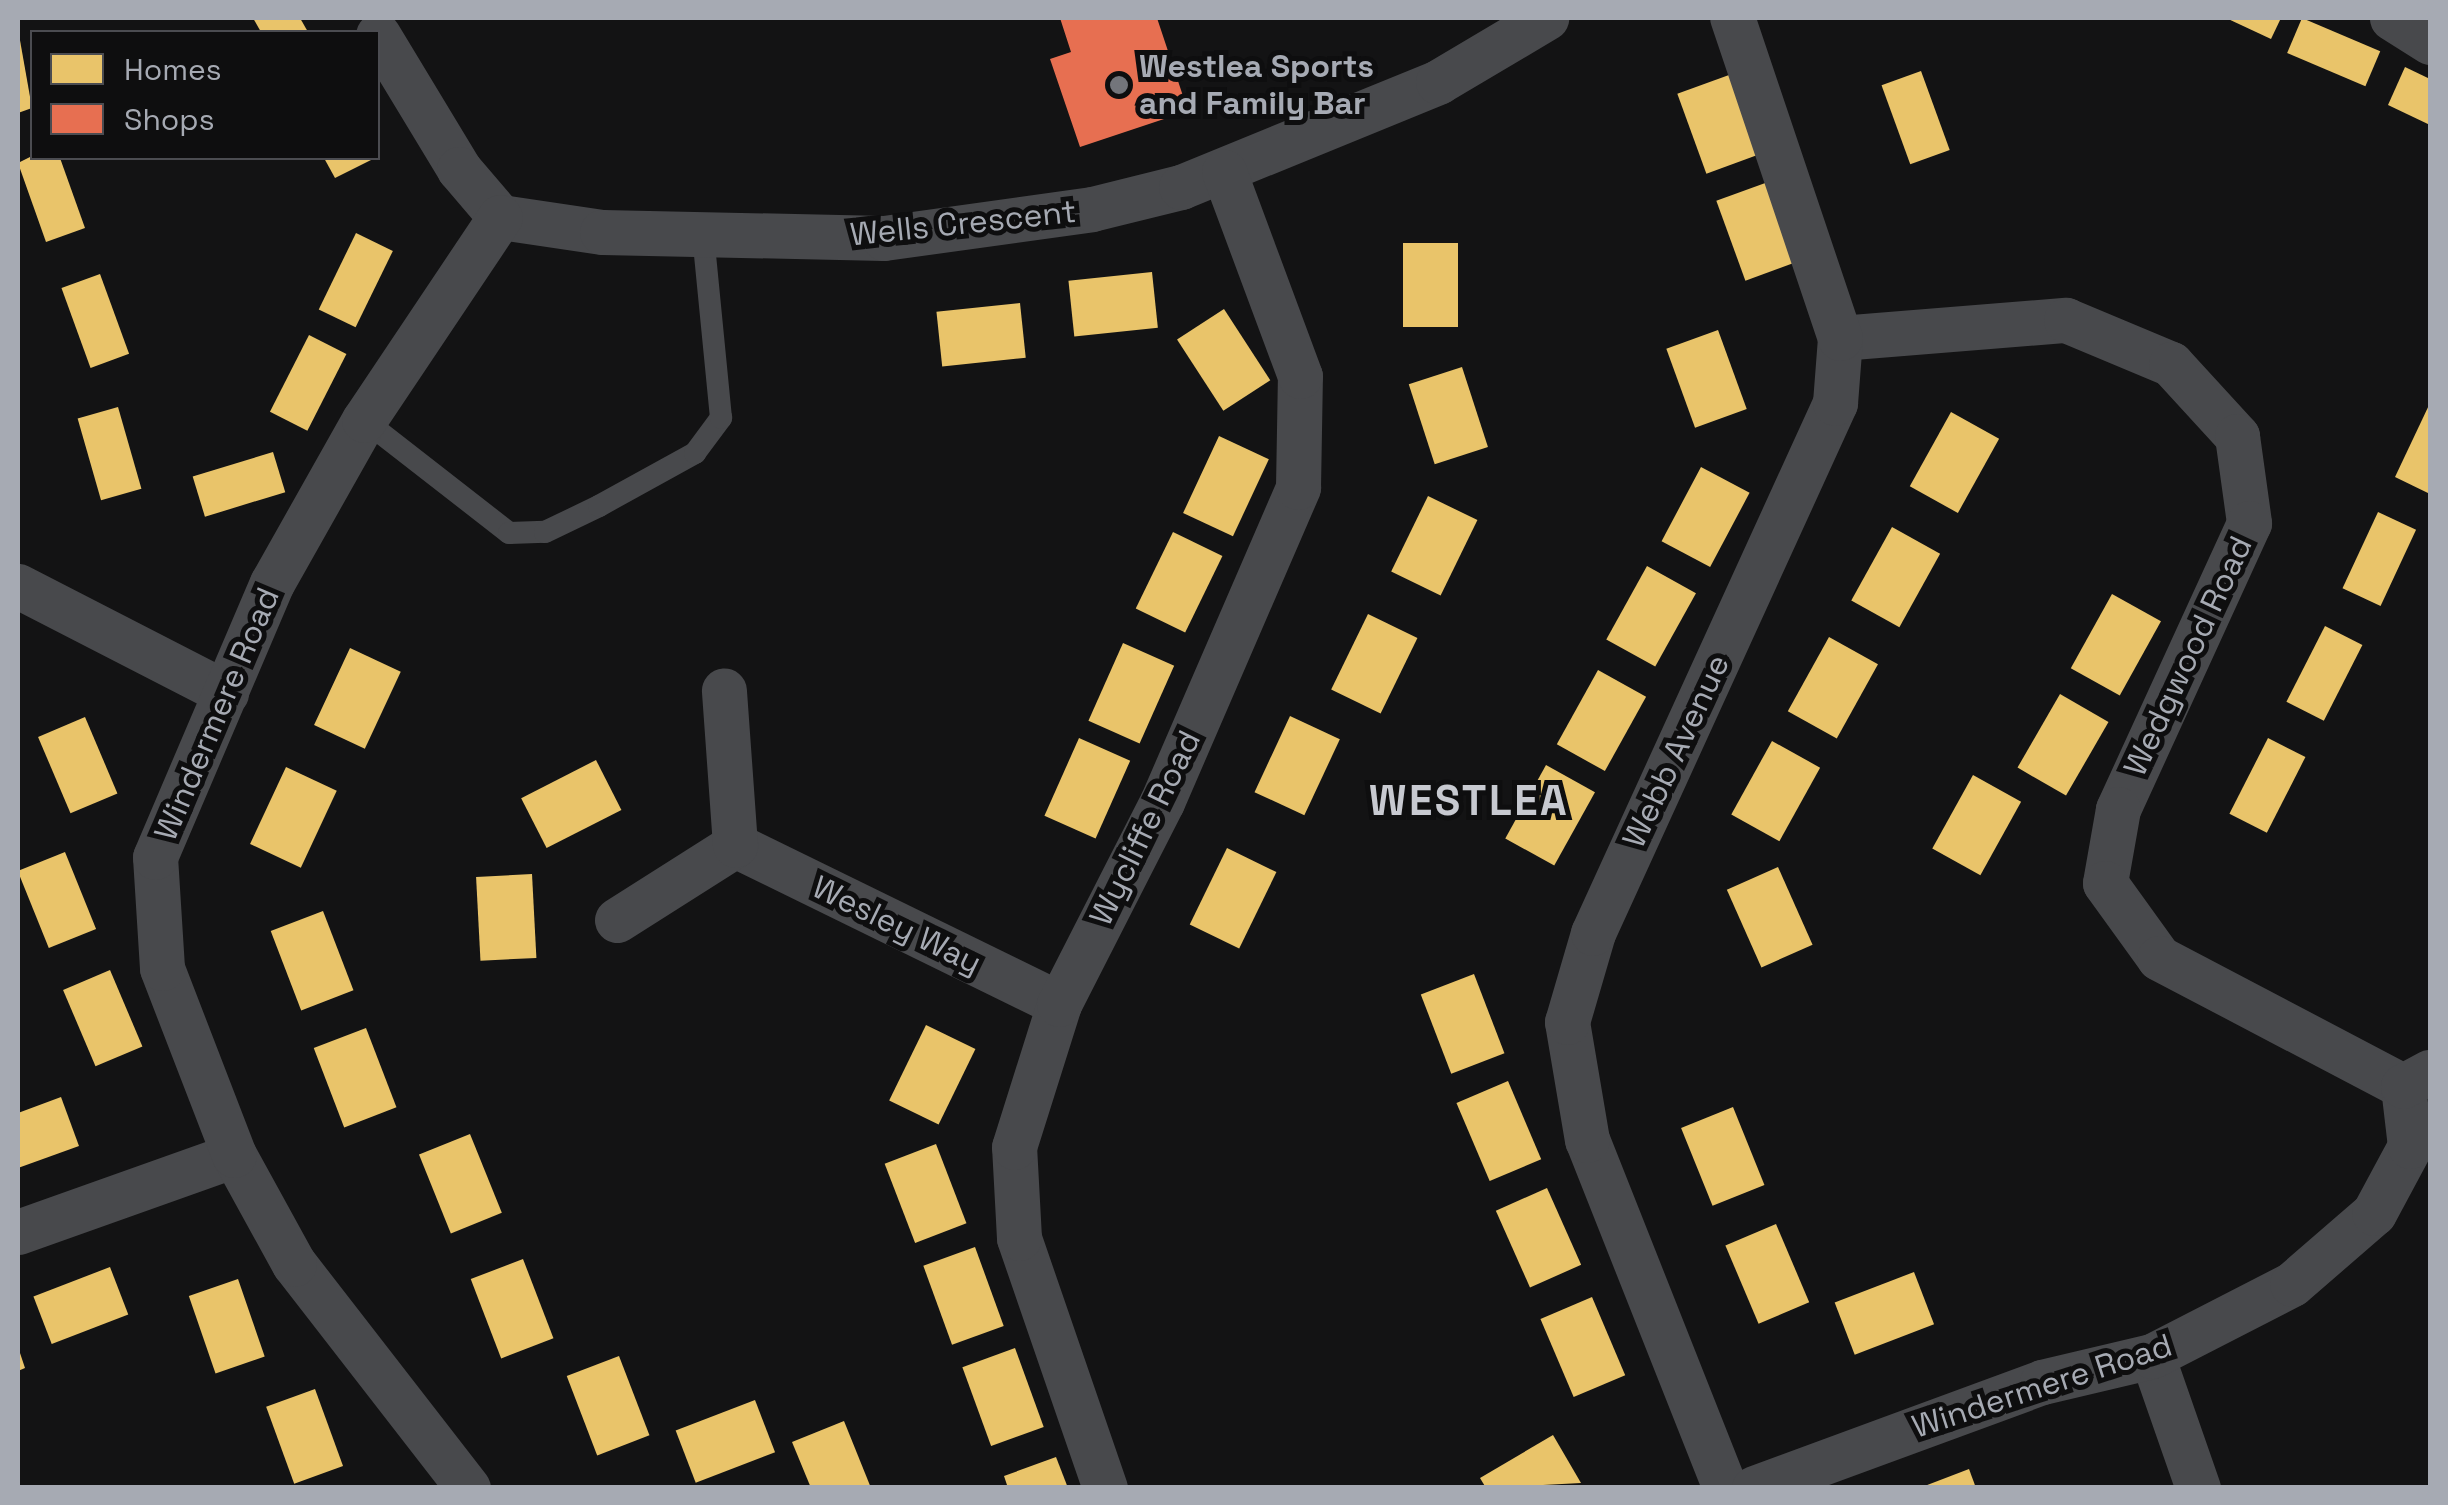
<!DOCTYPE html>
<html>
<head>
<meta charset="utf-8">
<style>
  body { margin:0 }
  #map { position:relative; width:2448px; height:1505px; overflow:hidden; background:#131314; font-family:"Space Grotesk",sans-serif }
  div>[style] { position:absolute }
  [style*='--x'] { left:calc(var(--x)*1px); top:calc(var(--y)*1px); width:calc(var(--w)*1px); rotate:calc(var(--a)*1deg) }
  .homes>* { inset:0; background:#e9c46a; transform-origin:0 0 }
  .shops>* { inset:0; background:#e76f51 }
  .lane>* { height:22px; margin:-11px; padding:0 11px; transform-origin:11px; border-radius:11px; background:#48494c }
  .street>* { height:45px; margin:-22.5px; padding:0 22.5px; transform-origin:22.5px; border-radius:22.5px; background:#48494c }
  .dots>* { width:28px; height:28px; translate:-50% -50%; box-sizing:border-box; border:5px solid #0e0e0f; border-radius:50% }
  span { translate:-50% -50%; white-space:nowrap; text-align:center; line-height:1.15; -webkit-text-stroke:10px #0e0e0f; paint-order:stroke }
  .poi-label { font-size:32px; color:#a6aab3; font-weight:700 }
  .left { translate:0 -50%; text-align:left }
  .street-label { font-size:32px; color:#a6aab3 }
  .district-label { font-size:42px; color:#c7c9d0; font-weight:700; letter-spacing:2.5px }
  .frame { position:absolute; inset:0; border:20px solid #a6aab3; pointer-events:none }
  .legend { position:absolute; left:30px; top:30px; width:350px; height:130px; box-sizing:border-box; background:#0e0e0f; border:2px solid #4b4c51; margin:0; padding:12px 18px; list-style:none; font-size:30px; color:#a6aab3 }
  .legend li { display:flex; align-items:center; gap:20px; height:50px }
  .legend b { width:50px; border:2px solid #4b4c51 }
</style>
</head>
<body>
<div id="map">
  <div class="homes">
    <div style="clip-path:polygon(253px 18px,300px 18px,308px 32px,261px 32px)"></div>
    <div style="clip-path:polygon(2226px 18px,2281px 18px,2271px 39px)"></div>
    <div style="left:2302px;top:18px;width:85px;height:38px;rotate:23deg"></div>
    <div style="clip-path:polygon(18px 29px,32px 108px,18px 113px)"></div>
    <div style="clip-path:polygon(2405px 67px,2430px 79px,2430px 125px,2388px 105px)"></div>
    <div style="left:1921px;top:71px;width:84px;height:42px;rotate:70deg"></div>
    <div style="left:1729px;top:75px;width:85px;height:55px;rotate:70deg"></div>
    <div style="clip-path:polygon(32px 156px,60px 158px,85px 228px,46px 242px,18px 163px)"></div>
    <div style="clip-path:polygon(324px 158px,375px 158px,335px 178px)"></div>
    <div style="left:1768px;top:182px;width:85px;height:55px;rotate:70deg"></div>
    <div style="left:356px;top:233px;width:41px;height:85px;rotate:26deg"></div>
    <div style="left:1403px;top:243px;width:55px;height:84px"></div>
    <div style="left:1152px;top:272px;width:56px;height:84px;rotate:84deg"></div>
    <div style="left:100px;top:274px;width:85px;height:41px;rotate:70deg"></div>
    <div style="left:1020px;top:303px;width:55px;height:84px;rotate:84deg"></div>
    <div style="left:1224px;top:309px;width:85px;height:56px;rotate:57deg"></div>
    <div style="left:1718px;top:330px;width:84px;height:55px;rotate:70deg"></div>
    <div style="left:309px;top:335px;width:42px;height:86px;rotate:27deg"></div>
    <div style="left:1462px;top:367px;width:84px;height:56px;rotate:72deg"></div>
    <div style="clip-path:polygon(2430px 403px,2430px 494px,2395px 477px)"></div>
    <div style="left:118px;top:407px;width:85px;height:42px;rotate:74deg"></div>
    <div style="left:1951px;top:412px;width:55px;height:85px;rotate:29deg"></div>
    <div style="left:1219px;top:436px;width:55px;height:85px;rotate:25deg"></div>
    <div style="left:273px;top:452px;width:42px;height:84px;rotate:73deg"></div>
    <div style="left:1701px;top:467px;width:55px;height:84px;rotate:28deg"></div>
    <div style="left:1428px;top:496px;width:55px;height:84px;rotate:26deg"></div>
    <div style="left:2378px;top:512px;width:42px;height:84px;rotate:25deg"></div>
    <div style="left:1892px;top:527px;width:55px;height:84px;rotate:29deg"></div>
    <div style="left:1173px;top:532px;width:55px;height:85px;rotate:26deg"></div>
    <div style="left:1647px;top:566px;width:56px;height:84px;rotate:29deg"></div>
    <div style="left:2112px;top:594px;width:56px;height:85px;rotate:29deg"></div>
    <div style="left:1368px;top:614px;width:55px;height:84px;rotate:26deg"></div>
    <div style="left:2325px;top:626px;width:42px;height:85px;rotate:27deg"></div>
    <div style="left:1829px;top:637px;width:56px;height:85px;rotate:29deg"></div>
    <div style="left:1123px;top:643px;width:56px;height:85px;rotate:24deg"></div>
    <div style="left:350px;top:648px;width:56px;height:85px;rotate:25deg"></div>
    <div style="left:1598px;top:670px;width:55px;height:85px;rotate:29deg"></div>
    <div style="left:2060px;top:694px;width:56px;height:85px;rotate:30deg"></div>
    <div style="left:1290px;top:716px;width:55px;height:84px;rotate:25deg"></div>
    <div style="left:85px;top:717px;width:83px;height:51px;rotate:67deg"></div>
    <div style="left:1079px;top:738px;width:56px;height:85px;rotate:24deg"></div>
    <div style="left:2268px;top:738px;width:42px;height:85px;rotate:27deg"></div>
    <div style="left:1772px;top:741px;width:55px;height:84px;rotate:29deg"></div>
    <div style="left:596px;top:760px;width:56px;height:84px;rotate:63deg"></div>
    <div style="left:1546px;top:765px;width:56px;height:84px;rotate:29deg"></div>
    <div style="left:286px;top:767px;width:56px;height:85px;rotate:25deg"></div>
    <div style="left:1973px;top:775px;width:55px;height:84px;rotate:29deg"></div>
    <div style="left:1227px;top:848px;width:55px;height:85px;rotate:26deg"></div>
    <div style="left:65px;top:852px;width:83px;height:51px;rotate:68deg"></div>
    <div style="left:1778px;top:867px;width:85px;height:56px;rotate:66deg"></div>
    <div style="left:532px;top:874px;width:84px;height:56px;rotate:87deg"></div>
    <div style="left:323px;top:911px;width:85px;height:56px;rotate:69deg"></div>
    <div style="left:110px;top:970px;width:83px;height:51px;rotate:67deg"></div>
    <div style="left:1474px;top:974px;width:85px;height:57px;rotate:69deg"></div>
    <div style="left:926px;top:1025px;width:55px;height:84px;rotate:26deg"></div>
    <div style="left:366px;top:1028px;width:85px;height:56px;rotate:69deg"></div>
    <div style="left:1508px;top:1081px;width:85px;height:56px;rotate:67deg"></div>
    <div style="clip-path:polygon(61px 1097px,79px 1146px,18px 1168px,18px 1113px)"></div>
    <div style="left:1733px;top:1107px;width:84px;height:56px;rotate:68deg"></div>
    <div style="left:470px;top:1134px;width:85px;height:55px;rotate:68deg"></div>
    <div style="left:936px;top:1144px;width:85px;height:55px;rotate:69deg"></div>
    <div style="left:1547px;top:1188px;width:84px;height:56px;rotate:66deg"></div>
    <div style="left:1776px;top:1224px;width:85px;height:55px;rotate:67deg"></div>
    <div style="left:975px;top:1247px;width:84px;height:55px;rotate:70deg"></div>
    <div style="left:523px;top:1259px;width:85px;height:56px;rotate:69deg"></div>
    <div style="left:110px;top:1267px;width:51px;height:82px;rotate:69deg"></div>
    <div style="left:1914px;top:1272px;width:56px;height:85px;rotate:69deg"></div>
    <div style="left:238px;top:1279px;width:82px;height:52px;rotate:71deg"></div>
    <div style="left:1592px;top:1297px;width:85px;height:56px;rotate:67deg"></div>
    <div style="clip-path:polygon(18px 1347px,25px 1368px,18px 1371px)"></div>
    <div style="left:1015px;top:1348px;width:84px;height:56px;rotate:70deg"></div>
    <div style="left:619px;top:1356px;width:85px;height:56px;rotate:69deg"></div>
    <div style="left:315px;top:1389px;width:82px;height:52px;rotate:70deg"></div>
    <div style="left:755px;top:1400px;width:56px;height:85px;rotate:69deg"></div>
    <div style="clip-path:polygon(844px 1421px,871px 1488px,811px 1488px,792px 1442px)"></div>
    <div style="clip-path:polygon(1553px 1435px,1581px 1483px,1486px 1488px,1480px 1478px)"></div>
    <div style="clip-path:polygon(1056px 1457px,1068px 1488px,1008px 1488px,1004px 1476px)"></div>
    <div style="clip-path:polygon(1969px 1469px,1976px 1488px,1922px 1488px,1922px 1487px)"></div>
  </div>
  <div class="shops">
    <div style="clip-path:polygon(1060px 18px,1157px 18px,1188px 111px,1080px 147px,1050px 59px,1071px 52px)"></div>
  </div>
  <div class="lane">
    <div style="--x:364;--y:420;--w:184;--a:37.9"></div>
    <div style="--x:509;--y:533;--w:36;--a:-2"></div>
    <div style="--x:545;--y:532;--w:60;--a:-25.7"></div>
    <div style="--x:599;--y:506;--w:110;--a:-28.9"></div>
    <div style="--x:695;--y:453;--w:44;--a:-53.4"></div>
    <div style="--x:721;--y:418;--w:185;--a:-95.6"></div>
  </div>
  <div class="street">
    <div style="--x:2392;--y:18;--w:45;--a:32.3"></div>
    <div style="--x:378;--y:35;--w:157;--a:58.8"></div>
    <div style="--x:459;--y:169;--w:63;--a:49.5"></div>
    <div style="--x:500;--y:217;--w:103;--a:8.4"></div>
    <div style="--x:602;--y:232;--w:282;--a:1.2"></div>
    <div style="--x:884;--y:238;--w:210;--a:-7.9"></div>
    <div style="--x:1092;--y:209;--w:92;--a:-13.9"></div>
    <div style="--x:1181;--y:187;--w:278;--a:-22.2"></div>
    <div style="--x:1438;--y:82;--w:126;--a:-30.7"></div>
    <div style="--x:1840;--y:338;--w:227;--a:-4.6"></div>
    <div style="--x:2066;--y:320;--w:114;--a:22.7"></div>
    <div style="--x:2171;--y:364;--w:98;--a:47.5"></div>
    <div style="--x:2237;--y:436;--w:88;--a:82.1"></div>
    <div style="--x:2249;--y:523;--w:315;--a:114.6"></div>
    <div style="--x:2118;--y:809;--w:75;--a:100"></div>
    <div style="--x:2105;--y:883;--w:92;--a:54.2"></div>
    <div style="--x:2159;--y:958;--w:276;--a:27.7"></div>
    <div style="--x:18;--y:586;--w:234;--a:27.2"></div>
    <div style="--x:735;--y:845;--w:361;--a:26.1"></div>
    <div style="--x:617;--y:920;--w:140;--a:-32.4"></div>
    <div style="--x:735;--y:845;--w:155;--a:-94.1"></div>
    <div style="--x:18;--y:1232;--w:229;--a:-19.6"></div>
    <div style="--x:2152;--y:1356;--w:140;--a:70.8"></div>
    <div style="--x:468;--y:1488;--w:284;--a:-127.8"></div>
    <div style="--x:294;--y:1264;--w:124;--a:-118.8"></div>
    <div style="--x:234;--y:1155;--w:200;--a:-111.1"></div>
    <div style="--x:162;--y:968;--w:111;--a:-93.6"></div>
    <div style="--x:155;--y:857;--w:298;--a:-66.9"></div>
    <div style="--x:272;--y:583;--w:187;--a:-60.6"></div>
    <div style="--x:364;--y:420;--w:244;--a:-56.2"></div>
    <div style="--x:1105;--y:1488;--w:264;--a:-109"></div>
    <div style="--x:1019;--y:1238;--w:91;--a:-93.1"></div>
    <div style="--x:1014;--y:1147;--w:150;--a:-72.5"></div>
    <div style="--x:1059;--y:1004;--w:227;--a:-63"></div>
    <div style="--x:1162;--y:802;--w:343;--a:-66.6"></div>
    <div style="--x:1298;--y:487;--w:111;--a:-89"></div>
    <div style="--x:1300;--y:376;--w:218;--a:-110.4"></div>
    <div style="--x:1725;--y:1488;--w:374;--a:-111.6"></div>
    <div style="--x:1587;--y:1140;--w:120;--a:-99.6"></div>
    <div style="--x:1567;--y:1022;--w:93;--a:-73.7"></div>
    <div style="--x:1593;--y:933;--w:583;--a:-65.46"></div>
    <div style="--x:1835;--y:403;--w:65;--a:-85.6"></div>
    <div style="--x:1840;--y:338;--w:338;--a:-108.6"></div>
    <div style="--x:1754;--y:1488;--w:307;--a:-20.2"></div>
    <div style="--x:2042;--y:1382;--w:113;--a:-13.3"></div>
    <div style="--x:2152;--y:1356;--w:157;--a:-27.2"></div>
    <div style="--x:2292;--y:1284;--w:108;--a:-40.9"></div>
    <div style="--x:2374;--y:1213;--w:76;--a:-61.8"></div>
    <div style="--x:2410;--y:1146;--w:60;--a:-96.7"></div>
    <div style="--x:2403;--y:1086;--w:30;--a:-28"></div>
  </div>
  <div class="dots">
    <div style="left:1119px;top:85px;background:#73757b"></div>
  </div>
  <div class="poi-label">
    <span class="left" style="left:1139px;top:85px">Westlea Sports<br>and Family Bar</span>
  </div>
  <div class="street-label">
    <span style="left:963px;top:223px;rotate:-6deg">Wells Crescent</span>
    <span style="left:2188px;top:656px;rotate:-65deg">Wedgwood Road</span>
    <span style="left:217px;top:714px;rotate:-67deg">Windermere Road</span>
    <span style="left:1676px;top:751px;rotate:-65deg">Webb Avenue</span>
    <span style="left:1145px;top:828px;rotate:-64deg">Wycliffe Road</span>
    <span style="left:897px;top:925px;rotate:26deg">Wesley Way</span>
    <span style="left:2042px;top:1386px;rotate:-18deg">Windermere Road</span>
  </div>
  <div class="district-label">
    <span style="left:1469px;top:801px">WESTLEA</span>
  </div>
  <div class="frame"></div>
  <ul class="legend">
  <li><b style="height:28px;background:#e9c46a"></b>Homes</li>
  <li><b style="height:28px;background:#e76f51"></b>Shops</li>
  </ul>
</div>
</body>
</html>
